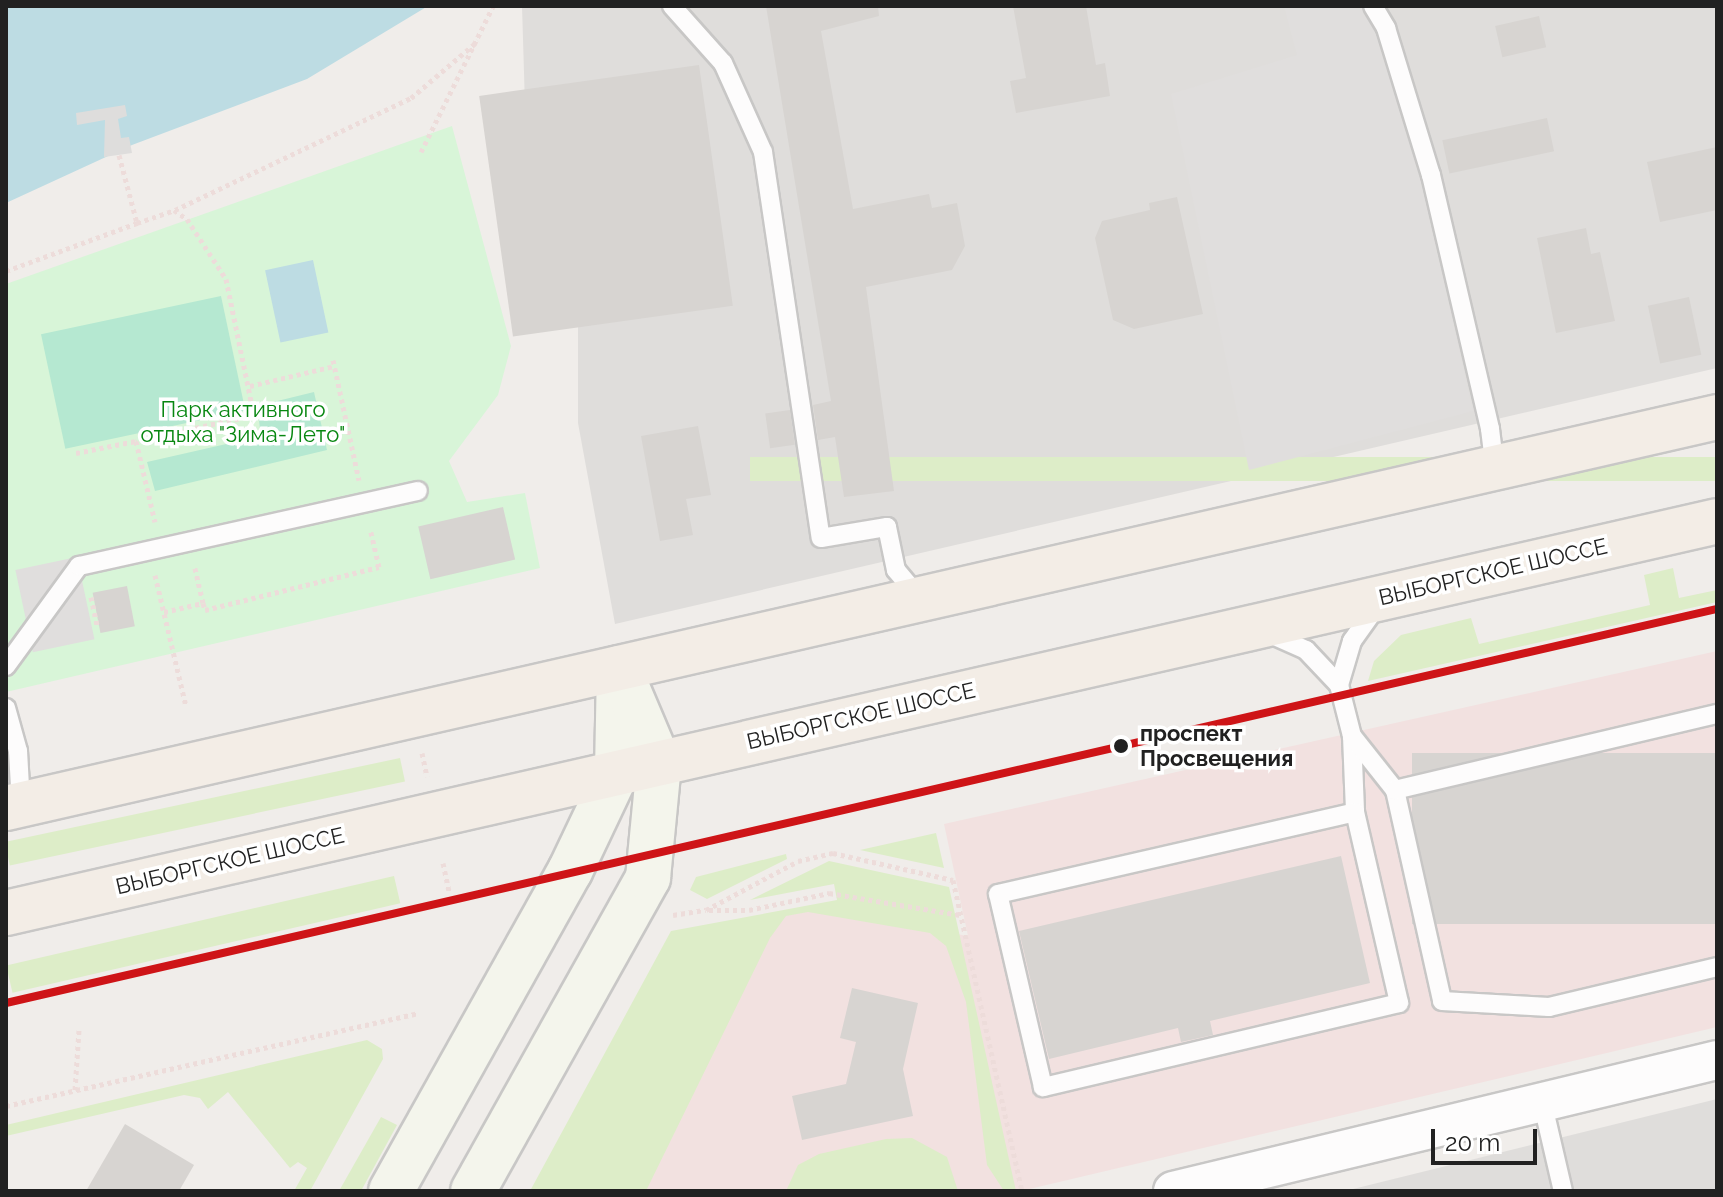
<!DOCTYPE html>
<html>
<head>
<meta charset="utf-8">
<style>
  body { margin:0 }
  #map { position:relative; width:1723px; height:1197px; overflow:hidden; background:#f0edea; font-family:Raleway,sans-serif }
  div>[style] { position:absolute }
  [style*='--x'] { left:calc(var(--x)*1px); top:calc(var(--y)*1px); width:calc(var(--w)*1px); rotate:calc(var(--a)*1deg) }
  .residential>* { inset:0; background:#dfdddb }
  .commercial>* { inset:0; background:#f2e1e0 }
  .grass>* { inset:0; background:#ddedc8; transform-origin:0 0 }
  .park>* { inset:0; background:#d8f5d8 }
  .pitch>* { inset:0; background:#b5e8d1; transform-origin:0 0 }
  .parking>* { inset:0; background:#e0dedd; transform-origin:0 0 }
  .water>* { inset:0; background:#bddce3; transform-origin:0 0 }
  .pier>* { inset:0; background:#dedddc }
  .building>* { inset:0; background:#d7d4d1; transform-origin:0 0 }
  .path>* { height:5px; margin-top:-2.5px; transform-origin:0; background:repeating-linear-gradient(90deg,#eddcda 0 4px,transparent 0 8px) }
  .roads { filter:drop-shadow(2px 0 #c8c7c6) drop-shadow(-2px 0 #c8c7c6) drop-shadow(0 2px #c8c7c6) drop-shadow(0 -2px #c8c7c6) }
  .lane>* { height:18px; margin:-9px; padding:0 9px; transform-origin:9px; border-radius:9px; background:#fdfcfc }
  .street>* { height:38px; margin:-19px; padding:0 19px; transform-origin:19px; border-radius:19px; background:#fdfcfc }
  .secondary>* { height:44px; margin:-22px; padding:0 22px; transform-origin:22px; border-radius:22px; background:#f4f5ec }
  .primary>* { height:44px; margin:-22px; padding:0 22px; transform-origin:22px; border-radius:22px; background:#f3ede6 }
  .tram-1>* { height:8px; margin:-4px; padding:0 4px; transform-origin:4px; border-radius:4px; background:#ce1417 }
  .dots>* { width:22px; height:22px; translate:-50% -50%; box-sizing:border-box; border:4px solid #fff; border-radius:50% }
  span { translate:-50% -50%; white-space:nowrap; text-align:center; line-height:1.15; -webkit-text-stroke:7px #fff; paint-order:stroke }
  .park-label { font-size:22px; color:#088711 }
  .street-label { font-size:22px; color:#212121 }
  .stop-label { font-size:22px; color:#212121; font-weight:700 }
  .left { translate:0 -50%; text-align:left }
  .frame { position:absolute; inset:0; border:8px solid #212121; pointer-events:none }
  .scale { position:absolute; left:1431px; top:1129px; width:106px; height:36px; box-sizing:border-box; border:4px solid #212121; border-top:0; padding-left:10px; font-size:24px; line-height:28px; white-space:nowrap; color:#212121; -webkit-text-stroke:6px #fff; paint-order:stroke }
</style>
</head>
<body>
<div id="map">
  <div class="residential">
    <div style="clip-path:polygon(522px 6px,1717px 6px,1717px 368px,615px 624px,578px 423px,578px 266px,525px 106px)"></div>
    <div style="clip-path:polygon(1717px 1099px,1717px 1191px,1345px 1191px)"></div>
  </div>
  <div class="commercial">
    <div style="clip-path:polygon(1717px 651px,1717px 1027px,1021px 1191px,635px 1191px,781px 914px,806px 909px,968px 936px,944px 824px)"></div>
  </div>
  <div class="grass">
    <div style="left:1717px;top:457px;width:24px;height:967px;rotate:90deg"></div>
    <div style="clip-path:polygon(1673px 568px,1679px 598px,1717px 590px,1717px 602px,1368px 681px,1374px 661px,1401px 635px,1471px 618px,1479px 644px,1650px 605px,1644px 575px)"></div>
    <div style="left:400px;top:758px;width:24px;height:404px;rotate:78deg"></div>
    <div style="clip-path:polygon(936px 833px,944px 868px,860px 850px)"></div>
    <div style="clip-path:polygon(786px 854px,787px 859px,707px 899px,690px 890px,696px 877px)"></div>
    <div style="clip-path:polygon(829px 861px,949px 887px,1016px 1191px,1004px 1191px,987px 1165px,966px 1002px,946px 946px,930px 933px,808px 912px,786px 916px,770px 938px,646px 1191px,530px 1191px,671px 931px,837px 900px,834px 884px,750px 900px)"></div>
    <div style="left:394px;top:876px;width:28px;height:398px;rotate:77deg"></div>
    <div style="clip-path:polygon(367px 1040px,382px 1049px,383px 1059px,310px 1191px,294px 1191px,307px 1168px,298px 1162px,290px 1168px,228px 1092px,208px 1109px,200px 1098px,184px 1095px,6px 1136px,6px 1125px)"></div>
    <div style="clip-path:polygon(381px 1117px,397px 1125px,361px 1191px,339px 1191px)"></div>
    <div style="clip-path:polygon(912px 1138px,947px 1157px,958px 1191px,786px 1191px,798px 1165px,819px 1154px,886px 1139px)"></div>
  </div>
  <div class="park">
    <div style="clip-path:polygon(452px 126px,511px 346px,498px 395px,449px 461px,467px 502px,525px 493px,540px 568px,6px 692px,6px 284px)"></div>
  </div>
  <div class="pitch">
    <div style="left:221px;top:296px;width:117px;height:184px;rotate:78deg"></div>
    <div style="clip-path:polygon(314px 392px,327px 450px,155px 491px,147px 462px,261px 436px,257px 406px)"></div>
  </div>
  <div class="parking">
    <div style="clip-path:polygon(1284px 6px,1382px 6px,1473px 411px,1249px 470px,1171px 94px,1297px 55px)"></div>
    <div style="left:77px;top:557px;width:84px;height:63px;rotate:78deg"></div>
  </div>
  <div class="water">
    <div style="clip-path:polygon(6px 6px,428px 6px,307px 79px,132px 145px,6px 203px)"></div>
    <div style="left:313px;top:260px;width:74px;height:49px;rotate:78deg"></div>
  </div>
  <div class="pier">
    <div style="clip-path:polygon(125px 105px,127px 116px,118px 119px,121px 138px,129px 137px,132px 153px,104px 157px,105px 120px,77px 125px,76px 113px)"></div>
  </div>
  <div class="building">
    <div style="clip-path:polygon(766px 6px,878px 6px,879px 16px,821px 31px,853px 209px,929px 194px,932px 208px,957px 203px,965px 246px,952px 270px,866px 287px,894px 491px,844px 497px,835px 437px,818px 440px,813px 405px,831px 401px)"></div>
    <div style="clip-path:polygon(1013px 6px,1086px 6px,1096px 65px,1105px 63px,1110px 96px,1016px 113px,1010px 81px,1026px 78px)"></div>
    <div style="left:1539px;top:16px;width:32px;height:45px;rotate:77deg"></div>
    <div style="left:699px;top:65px;width:243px;height:222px;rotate:82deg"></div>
    <div style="left:1547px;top:118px;width:34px;height:107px;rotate:78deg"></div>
    <div style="clip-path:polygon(1717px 147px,1717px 210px,1660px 222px,1647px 162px)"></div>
    <div style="clip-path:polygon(1177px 197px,1203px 314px,1134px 329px,1113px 320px,1095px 238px,1102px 221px,1150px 210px,1149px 203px)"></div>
    <div style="clip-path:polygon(1586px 228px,1591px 254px,1600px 252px,1615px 321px,1556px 333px,1537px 238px)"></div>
    <div style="left:1689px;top:297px;width:59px;height:42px;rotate:78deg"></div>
    <div style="left:790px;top:410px;width:35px;height:25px;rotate:82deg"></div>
    <div style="clip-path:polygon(698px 426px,711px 495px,686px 499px,693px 535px,660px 541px,641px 436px)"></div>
    <div style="left:503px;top:507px;width:54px;height:87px;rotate:77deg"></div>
    <div style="left:127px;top:586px;width:41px;height:35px;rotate:79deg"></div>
    <div style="left:1717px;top:753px;width:171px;height:305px;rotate:90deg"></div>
    <div style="clip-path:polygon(1341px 856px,1370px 983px,1210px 1021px,1213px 1035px,1181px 1042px,1178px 1028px,1049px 1059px,1019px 931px)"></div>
    <div style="clip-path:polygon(852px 988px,918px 1003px,903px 1069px,913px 1116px,802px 1140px,792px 1096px,846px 1084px,856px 1042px,840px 1038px)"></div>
    <div style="clip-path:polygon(125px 1124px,194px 1165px,179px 1191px,86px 1191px)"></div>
  </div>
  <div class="path">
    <div style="--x:421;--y:152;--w:163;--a:-63.7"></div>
    <div style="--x:119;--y:155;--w:70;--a:75.2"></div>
    <div style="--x:137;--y:223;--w:39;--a:-19"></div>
    <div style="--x:174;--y:210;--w:16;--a:35"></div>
    <div style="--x:187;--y:219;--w:72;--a:57"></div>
    <div style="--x:226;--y:279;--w:139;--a:78.4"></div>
    <div style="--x:254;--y:415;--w:121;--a:167.6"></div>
    <div style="--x:136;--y:441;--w:83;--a:76.8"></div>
    <div style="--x:175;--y:210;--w:261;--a:-25.4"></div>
    <div style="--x:411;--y:98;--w:88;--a:-40.4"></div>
    <div style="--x:6;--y:271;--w:140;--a:-20.1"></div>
    <div style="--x:333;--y:360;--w:123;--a:77.8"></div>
    <div style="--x:250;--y:386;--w:86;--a:-13.4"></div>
    <div style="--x:76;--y:453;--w:61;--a:-11.3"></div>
    <div style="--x:155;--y:575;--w:135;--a:76.7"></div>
    <div style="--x:91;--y:597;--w:30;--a:78"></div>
    <div style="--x:203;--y:603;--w:7;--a:74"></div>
    <div style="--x:205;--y:610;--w:179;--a:-13.9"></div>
    <div style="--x:379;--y:567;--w:39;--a:-103"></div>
    <div style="--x:164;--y:612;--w:40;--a:-13"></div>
    <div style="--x:203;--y:603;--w:39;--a:-103"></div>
    <div style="--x:422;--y:753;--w:24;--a:78"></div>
    <div style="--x:443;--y:863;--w:30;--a:78"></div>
    <div style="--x:709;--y:910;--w:40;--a:0"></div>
    <div style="--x:749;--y:910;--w:82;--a:-12"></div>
    <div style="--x:829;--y:893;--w:133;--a:9.5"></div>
    <div style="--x:673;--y:915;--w:33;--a:-9"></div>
    <div style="--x:706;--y:910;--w:104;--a:-28"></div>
    <div style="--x:798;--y:861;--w:36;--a:-13"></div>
    <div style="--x:833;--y:853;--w:123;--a:12.7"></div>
    <div style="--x:953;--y:880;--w:319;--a:77.5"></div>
    <div style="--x:75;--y:1090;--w:60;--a:-86.2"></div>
    <div style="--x:6;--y:1106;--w:422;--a:-12.7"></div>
  </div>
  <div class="roads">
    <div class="lane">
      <div style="--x:672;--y:6;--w:76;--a:48.2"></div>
      <div style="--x:723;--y:63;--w:98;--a:65.8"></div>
      <div style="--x:763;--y:152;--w:390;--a:81.5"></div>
      <div style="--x:821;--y:538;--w:67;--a:-9.5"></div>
      <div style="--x:887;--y:527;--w:44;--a:78.2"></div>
      <div style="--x:896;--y:570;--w:35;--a:50"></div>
      <div style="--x:1373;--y:6;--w:26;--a:59"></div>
      <div style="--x:1386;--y:28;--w:154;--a:73"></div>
      <div style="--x:1431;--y:175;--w:261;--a:76.9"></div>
      <div style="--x:1490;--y:429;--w:39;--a:83"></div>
      <div style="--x:1268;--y:633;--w:42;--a:24.1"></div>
      <div style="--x:1306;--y:650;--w:48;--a:46.7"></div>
      <div style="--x:1339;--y:685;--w:53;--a:75.7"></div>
      <div style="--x:1352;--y:736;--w:76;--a:87.7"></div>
      <div style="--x:1355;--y:812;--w:196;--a:77"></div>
      <div style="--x:1399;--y:1003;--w:366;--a:166.7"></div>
      <div style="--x:1043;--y:1087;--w:198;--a:-103.1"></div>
      <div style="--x:998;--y:894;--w:366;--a:-12.9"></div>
      <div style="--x:6;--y:666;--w:124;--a:-53.9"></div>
      <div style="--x:79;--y:566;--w:347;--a:-12.5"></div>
      <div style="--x:1339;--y:685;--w:46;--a:-73.5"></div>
      <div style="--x:1352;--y:641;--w:43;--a:-54.5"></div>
      <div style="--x:6;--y:708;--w:45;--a:74.4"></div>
      <div style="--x:18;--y:751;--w:54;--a:86.8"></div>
      <div style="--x:1352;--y:736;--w:69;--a:51.5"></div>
      <div style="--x:1395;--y:790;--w:216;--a:77.4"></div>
      <div style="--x:1442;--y:1001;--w:107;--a:3.2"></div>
      <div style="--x:1549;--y:1007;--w:173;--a:-13.4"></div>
      <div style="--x:1395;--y:790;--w:331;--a:-13.3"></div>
      <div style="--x:1542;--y:1101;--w:92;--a:76.9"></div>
    </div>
    <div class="street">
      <div style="--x:1173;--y:1191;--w:560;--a:-13.54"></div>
    </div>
    <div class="secondary">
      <div style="--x:391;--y:1191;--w:367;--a:-60.8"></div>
      <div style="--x:570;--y:871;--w:110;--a:-64.6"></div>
      <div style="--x:617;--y:772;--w:104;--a:-88.9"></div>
      <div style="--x:473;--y:1191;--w:359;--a:-60.8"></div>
      <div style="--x:648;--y:878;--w:116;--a:-84.5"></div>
      <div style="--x:659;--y:763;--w:85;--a:-112.9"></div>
    </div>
    <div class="primary">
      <div style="--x:6;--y:808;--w:1755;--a:-12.87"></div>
      <div style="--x:6;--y:913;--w:1755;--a:-12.9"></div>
    </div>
  </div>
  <div class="tram-1">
    <div style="--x:6;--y:1003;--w:1756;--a:-12.97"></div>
  </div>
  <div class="dots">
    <div style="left:1121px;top:746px;background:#212121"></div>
  </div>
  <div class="park-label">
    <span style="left:243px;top:422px">Парк активного<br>отдыха "Зима-Лето"</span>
  </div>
  <div class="street-label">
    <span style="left:1493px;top:572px;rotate:-13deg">ВЫБОРГСКОЕ ШОССЕ</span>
    <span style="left:861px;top:716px;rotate:-13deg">ВЫБОРГСКОЕ ШОССЕ</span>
    <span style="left:230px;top:861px;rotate:-13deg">ВЫБОРГСКОЕ ШОССЕ</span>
  </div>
  <div class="stop-label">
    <span class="left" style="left:1140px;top:746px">проспект<br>Просвещения</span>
  </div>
  <div class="frame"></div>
  <div class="scale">20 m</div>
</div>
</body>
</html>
